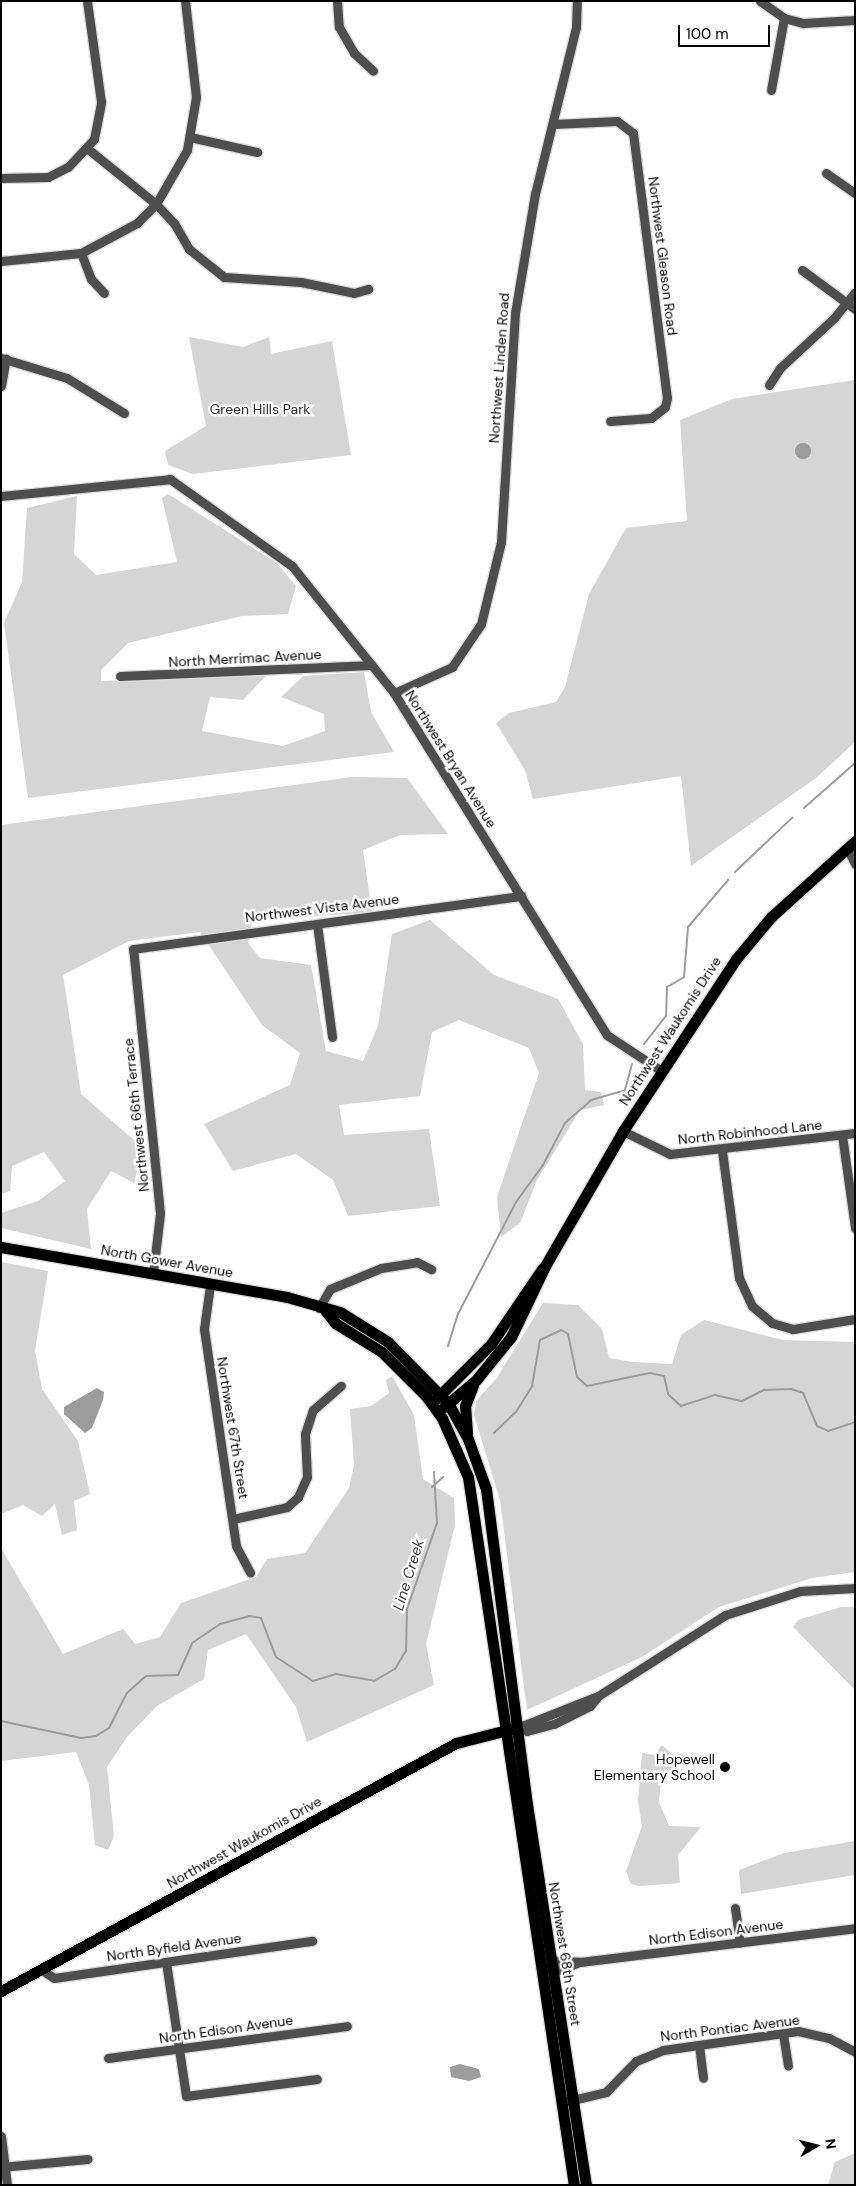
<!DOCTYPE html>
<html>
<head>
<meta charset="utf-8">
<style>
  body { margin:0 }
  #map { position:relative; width:856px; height:2186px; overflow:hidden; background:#fff; font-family:"DM Sans",sans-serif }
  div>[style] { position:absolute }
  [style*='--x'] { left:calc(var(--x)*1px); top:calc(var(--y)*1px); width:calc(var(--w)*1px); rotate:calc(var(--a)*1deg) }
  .green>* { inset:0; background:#d5d5d5 }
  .water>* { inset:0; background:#9c9c9c }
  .round { border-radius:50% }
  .stream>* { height:2px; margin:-1px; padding:0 1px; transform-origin:1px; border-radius:1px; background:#9c9c9c }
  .roads { filter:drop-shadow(1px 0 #dbdbdb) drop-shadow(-1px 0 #dbdbdb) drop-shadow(0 1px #dbdbdb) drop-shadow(0 -1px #dbdbdb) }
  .minor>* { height:9px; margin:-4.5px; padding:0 4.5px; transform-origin:4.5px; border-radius:4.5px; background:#4e4e4e }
  .major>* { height:11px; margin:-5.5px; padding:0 5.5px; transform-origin:5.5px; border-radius:5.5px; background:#000 }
  .dots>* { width:14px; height:14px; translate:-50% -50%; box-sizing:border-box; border:2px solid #fff; border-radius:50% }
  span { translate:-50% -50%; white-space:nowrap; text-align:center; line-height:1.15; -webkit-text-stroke:4.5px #fff; paint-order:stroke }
  .street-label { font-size:14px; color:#000 }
  .park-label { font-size:14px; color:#2c2c2c }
  .poi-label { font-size:14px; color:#000 }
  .right { translate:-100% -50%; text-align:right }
  .water-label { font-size:15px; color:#3d3d3d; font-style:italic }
  .frame { position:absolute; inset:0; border:2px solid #000; pointer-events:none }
  .north { position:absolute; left:791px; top:2121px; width:50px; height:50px; -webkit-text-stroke:4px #fff; paint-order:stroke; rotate:82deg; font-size:14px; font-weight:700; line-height:20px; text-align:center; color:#000 }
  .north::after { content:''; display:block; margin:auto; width:18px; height:22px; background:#000; clip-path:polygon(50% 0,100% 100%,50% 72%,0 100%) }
  .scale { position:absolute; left:678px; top:25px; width:92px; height:22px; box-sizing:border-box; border:2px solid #000; border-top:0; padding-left:6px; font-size:15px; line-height:18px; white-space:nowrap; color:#000; -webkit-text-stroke:4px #fff; paint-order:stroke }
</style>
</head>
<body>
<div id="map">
  <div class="green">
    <div style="clip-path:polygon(189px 337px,243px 347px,269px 337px,271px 354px,332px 341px,351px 455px,193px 474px,168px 465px,165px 451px,206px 426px)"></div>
    <div style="clip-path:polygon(855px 380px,855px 742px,816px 778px,691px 866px,681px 776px,533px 799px,525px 770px,496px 723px,509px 713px,556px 702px,565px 687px,589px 594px,626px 528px,687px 521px,680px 420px,732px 399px)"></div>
    <div style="clip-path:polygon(168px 494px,277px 563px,296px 586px,288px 614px,242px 616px,128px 643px,101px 670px,101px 681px,266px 676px,243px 700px,210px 697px,202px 731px,283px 746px,325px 731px,324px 714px,281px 697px,303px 676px,364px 672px,371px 712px,394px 752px,28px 798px,4px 623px,22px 582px,27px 508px,77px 496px,74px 554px,96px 575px,177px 562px,162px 498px)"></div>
    <div style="clip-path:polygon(352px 777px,407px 778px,448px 834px,400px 835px,363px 850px,372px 912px,252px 921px,248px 943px,260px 958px,311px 965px,326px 1051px,363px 1061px,378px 1026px,392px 934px,430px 920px,494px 975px,558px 999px,583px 1044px,585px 1090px,601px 1092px,604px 1105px,580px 1110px,537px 1180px,520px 1223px,501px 1237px,497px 1197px,539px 1073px,529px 1048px,459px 1020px,432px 1032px,420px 1096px,339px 1105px,344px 1135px,429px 1129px,440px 1206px,348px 1216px,333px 1180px,296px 1154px,233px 1171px,204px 1124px,290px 1085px,300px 1053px,262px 1025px,200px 932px,129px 941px,63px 975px,81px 1094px,143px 1148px,134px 1183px,111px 1171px,87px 1209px,91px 1249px,1px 1228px,1px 1213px,38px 1201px,65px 1181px,44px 1152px,12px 1166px,10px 1191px,1px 1194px,1px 825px)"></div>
    <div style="clip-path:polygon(1px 1262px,48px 1271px,35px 1351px,42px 1389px,78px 1441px,90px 1494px,74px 1501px,77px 1530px,62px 1535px,55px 1504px,42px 1516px,23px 1505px,1px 1514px)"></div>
    <div style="clip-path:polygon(543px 1303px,578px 1305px,602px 1329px,609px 1358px,633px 1362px,672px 1364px,681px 1335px,704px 1320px,783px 1340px,855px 1342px,855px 1572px,812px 1578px,719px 1607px,642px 1657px,527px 1710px,500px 1500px,474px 1415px,476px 1401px,496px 1379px)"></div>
    <div style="clip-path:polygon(392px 1376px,414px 1415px,423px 1479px,454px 1498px,455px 1525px,426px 1644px,434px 1685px,307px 1742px,296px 1707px,246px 1634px,208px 1650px,204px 1679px,157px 1706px,127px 1737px,107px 1767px,114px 1836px,108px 1850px,95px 1845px,89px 1785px,76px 1752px,1px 1761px,1px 1548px,63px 1654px,123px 1629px,135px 1644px,160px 1637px,181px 1603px,256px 1577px,267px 1559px,305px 1553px,349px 1488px,354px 1465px,350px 1409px,371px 1406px,389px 1393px,386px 1380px)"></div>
    <div style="clip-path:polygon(841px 1607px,855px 1607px,855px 1690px,793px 1627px,798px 1620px)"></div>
    <div style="clip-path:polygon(662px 1745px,673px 1755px,674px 1769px,661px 1781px,659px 1802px,669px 1826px,701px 1827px,678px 1855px,680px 1883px,639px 1886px,631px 1884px,626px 1871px,642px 1826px,638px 1800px,642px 1753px,655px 1755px)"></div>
    <div style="clip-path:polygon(855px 1841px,855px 1875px,741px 1894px,739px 1870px,784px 1853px)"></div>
    <div style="clip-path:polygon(855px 2153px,855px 2185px,828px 2185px,835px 2162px)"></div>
  </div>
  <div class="water">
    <div class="round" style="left:795px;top:443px;width:16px;height:16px"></div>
    <div style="clip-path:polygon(97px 1388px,104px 1392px,103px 1400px,92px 1428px,85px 1433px,64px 1414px,64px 1407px)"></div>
    <div style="clip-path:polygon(460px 2064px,479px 2069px,481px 2077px,469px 2081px,451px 2077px,450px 2067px)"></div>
  </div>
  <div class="stream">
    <div style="--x:804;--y:808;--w:68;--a:-41.4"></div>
    <div style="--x:735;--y:872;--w:79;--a:-43.5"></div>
    <div style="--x:644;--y:1044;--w:36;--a:-52"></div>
    <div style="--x:666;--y:1016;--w:29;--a:-88"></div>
    <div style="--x:667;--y:987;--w:20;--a:-30"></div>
    <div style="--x:684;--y:977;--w:50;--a:-85.4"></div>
    <div style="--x:688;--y:927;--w:62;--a:-49.6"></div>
    <div style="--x:448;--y:1346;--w:34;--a:-73"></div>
    <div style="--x:458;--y:1314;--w:126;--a:-62.6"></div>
    <div style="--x:516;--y:1202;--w:46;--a:-53.9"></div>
    <div style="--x:543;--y:1165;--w:47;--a:-62.4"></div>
    <div style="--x:565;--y:1123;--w:35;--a:-41"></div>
    <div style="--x:591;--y:1100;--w:35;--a:-16"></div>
    <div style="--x:625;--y:1090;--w:27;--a:-75"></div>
    <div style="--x:494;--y:1433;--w:30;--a:-44"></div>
    <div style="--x:516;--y:1412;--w:31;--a:-58"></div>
    <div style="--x:532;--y:1386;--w:47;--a:-80.1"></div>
    <div style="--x:540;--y:1340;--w:23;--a:-25"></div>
    <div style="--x:561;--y:1330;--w:8;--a:30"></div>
    <div style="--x:568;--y:1334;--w:44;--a:78.2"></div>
    <div style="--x:577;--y:1377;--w:13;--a:42"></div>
    <div style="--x:587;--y:1386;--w:64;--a:-11.7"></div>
    <div style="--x:650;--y:1373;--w:14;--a:12"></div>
    <div style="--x:664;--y:1376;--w:18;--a:77"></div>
    <div style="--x:668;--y:1394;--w:18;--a:43"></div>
    <div style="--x:681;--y:1406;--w:36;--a:-18"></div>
    <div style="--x:715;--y:1395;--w:28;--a:13"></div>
    <div style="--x:742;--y:1401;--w:25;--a:-27"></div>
    <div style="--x:764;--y:1390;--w:27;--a:-2"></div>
    <div style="--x:791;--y:1389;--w:13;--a:18"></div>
    <div style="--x:803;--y:1393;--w:36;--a:67"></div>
    <div style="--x:817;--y:1426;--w:12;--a:24"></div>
    <div style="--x:828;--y:1431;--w:28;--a:-18"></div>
    <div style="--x:432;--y:1487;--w:15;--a:-42"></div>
    <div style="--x:1;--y:1721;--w:82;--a:12"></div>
    <div style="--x:81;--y:1738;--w:15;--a:-8"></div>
    <div style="--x:96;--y:1736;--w:15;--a:-32"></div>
    <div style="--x:109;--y:1728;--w:39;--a:-63"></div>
    <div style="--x:127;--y:1693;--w:25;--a:-42"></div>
    <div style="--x:146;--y:1676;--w:32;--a:-2"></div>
    <div style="--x:178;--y:1675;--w:35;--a:-66"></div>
    <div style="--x:192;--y:1643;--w:34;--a:-34"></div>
    <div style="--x:220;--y:1624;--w:30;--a:-15"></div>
    <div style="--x:249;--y:1616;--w:12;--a:9"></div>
    <div style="--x:261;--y:1618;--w:42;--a:69"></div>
    <div style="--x:276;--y:1657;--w:44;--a:33"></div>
    <div style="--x:313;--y:1681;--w:24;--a:-17"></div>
    <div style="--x:336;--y:1674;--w:39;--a:10"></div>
    <div style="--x:374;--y:1681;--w:24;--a:-30"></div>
    <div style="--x:395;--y:1669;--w:21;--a:-59"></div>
    <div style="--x:406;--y:1651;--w:42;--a:-88.6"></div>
    <div style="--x:407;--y:1609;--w:91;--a:-70.8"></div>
    <div style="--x:437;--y:1523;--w:51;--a:-93.4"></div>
  </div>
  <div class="roads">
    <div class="minor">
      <div style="--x:337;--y:1;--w:26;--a:86"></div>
      <div style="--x:339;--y:27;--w:30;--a:60"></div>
      <div style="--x:354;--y:53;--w:26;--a:43"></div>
      <div style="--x:760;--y:1;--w:29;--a:35"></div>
      <div style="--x:784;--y:18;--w:20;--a:15"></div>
      <div style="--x:803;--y:23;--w:52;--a:-3.3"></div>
      <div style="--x:771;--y:90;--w:73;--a:-79.8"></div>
      <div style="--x:554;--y:124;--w:63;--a:-2.7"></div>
      <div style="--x:617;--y:121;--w:20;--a:37"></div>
      <div style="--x:633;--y:133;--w:267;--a:82.7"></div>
      <div style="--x:667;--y:398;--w:9;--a:103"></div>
      <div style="--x:665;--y:407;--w:18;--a:142"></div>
      <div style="--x:651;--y:418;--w:41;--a:175.8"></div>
      <div style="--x:190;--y:137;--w:69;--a:12.6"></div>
      <div style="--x:88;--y:149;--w:87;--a:39"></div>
      <div style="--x:156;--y:204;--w:26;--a:47"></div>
      <div style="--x:174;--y:223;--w:30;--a:60"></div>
      <div style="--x:189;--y:249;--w:45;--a:38.7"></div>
      <div style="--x:224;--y:277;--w:77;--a:3.7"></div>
      <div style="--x:301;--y:282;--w:54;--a:11.7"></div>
      <div style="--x:354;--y:293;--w:15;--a:-16"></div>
      <div style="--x:826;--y:173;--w:35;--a:35"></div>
      <div style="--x:1;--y:178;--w:47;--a:-1.2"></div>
      <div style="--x:48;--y:177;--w:22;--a:-27"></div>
      <div style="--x:68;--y:167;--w:38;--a:-47"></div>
      <div style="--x:94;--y:139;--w:38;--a:-79"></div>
      <div style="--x:101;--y:102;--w:102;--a:-97.9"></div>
      <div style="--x:81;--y:253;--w:28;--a:69"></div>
      <div style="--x:91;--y:279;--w:19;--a:47"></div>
      <div style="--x:1;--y:261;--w:80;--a:-5.7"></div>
      <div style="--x:81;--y:253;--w:64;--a:-28.2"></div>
      <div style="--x:137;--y:223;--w:27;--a:-45"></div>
      <div style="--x:156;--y:204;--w:62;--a:-60.1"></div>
      <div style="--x:187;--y:150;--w:54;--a:-80.4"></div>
      <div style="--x:196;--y:97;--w:97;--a:-96.5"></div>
      <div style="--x:802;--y:270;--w:66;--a:36.3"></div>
      <div style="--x:1;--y:358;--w:69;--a:16.9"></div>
      <div style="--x:67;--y:378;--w:67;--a:31.6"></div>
      <div style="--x:769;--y:385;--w:20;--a:-57"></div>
      <div style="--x:780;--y:368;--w:74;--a:-42.8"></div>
      <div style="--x:834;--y:318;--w:33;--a:-51"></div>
      <div style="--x:1;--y:386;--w:28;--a:-80"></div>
      <div style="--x:1;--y:496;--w:170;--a:-5.7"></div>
      <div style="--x:170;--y:479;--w:150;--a:35.5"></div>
      <div style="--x:292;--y:566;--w:163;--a:51.2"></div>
      <div style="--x:394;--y:693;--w:403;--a:58.1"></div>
      <div style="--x:607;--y:1035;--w:64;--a:33.4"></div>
      <div style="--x:120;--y:676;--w:252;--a:-2.5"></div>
      <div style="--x:394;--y:693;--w:64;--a:-24.1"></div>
      <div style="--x:452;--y:667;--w:52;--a:-56"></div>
      <div style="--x:481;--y:624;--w:84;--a:-76.3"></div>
      <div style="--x:501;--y:542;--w:229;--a:-86.5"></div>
      <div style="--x:515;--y:313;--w:121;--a:-80.5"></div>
      <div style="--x:535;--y:194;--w:172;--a:-76.2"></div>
      <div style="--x:576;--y:27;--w:26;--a:-88"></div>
      <div style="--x:847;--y:848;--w:18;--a:63"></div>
      <div style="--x:317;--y:924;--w:114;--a:82.4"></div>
      <div style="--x:623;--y:1131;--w:52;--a:26.1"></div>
      <div style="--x:670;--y:1154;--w:186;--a:-6.5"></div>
      <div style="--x:842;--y:1135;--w:94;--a:82"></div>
      <div style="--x:722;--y:1151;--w:128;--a:82.4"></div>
      <div style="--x:739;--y:1278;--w:31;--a:65"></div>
      <div style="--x:752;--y:1306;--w:26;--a:40"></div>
      <div style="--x:772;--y:1323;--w:22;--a:16"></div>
      <div style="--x:793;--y:1329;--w:63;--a:-9.2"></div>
      <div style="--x:153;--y:1273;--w:60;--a:-83.3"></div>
      <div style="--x:160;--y:1213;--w:265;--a:-95.8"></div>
      <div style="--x:133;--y:949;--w:392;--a:-7.8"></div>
      <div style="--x:210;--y:1285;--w:44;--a:97.8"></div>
      <div style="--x:204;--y:1329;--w:219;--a:81.6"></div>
      <div style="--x:236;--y:1546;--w:30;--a:62"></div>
      <div style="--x:319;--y:1308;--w:22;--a:-60"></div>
      <div style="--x:330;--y:1289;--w:55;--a:-22.4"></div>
      <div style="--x:381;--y:1268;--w:36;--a:-9"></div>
      <div style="--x:417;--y:1262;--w:16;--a:27"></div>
      <div style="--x:233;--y:1519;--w:55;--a:-12.5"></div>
      <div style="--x:287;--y:1507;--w:15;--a:-42"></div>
      <div style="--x:298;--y:1497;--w:22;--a:-66"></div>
      <div style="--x:307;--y:1477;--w:43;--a:-92.7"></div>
      <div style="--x:305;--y:1434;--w:25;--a:-72"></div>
      <div style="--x:313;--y:1410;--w:37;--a:-41"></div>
      <div style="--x:517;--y:1728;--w:87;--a:-21.6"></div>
      <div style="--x:598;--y:1696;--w:151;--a:-32.5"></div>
      <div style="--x:725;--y:1615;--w:79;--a:-17.7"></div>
      <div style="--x:800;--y:1591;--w:55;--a:-3.1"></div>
      <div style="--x:517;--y:1728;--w:10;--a:17"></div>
      <div style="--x:527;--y:1731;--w:28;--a:-15"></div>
      <div style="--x:554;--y:1724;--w:40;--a:-26.6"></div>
      <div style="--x:590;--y:1706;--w:13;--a:-51"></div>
      <div style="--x:735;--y:1908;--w:35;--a:82"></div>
      <div style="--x:166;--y:1962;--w:135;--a:81.5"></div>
      <div style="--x:186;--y:2096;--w:132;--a:-7.4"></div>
      <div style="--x:548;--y:1967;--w:11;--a:-34"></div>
      <div style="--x:557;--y:1961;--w:23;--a:2"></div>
      <div style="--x:551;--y:1967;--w:8;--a:23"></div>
      <div style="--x:558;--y:1970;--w:23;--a:-20"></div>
      <div style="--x:580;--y:1962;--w:277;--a:-7"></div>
      <div style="--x:42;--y:1970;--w:14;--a:34"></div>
      <div style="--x:54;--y:1978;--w:261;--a:-8.2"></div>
      <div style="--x:783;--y:2034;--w:32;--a:81"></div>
      <div style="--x:699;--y:2045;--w:33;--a:83"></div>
      <div style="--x:108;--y:2058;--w:241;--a:-7.6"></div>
      <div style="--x:568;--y:2101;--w:39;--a:-13"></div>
      <div style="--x:606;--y:2092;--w:43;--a:-45.9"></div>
      <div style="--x:636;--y:2061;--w:29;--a:-22"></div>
      <div style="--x:663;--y:2050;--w:136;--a:-8"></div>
      <div style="--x:798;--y:2031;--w:32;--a:13"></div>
      <div style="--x:829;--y:2038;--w:30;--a:28"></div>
      <div style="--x:1;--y:2136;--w:49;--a:83"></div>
      <div style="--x:1;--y:2167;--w:87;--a:-5.3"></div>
    </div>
    <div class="major">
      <div style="--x:1;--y:1247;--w:290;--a:9.9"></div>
      <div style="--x:287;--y:1297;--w:55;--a:15.8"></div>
      <div style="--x:340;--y:1312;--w:57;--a:32"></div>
      <div style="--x:388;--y:1342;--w:86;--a:45.5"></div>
      <div style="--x:448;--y:1403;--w:41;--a:60.9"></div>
      <div style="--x:468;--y:1439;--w:53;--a:70.2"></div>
      <div style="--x:486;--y:1489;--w:318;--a:82.6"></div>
      <div style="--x:527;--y:1804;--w:386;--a:81.2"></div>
      <div style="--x:325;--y:1310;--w:16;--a:52"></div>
      <div style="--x:335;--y:1323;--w:55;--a:31.7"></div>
      <div style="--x:382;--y:1352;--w:62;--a:45"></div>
      <div style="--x:426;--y:1396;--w:27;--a:54"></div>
      <div style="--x:442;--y:1418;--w:64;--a:66.2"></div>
      <div style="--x:468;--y:1477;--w:716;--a:81.49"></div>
      <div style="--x:436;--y:1399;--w:78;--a:-45"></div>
      <div style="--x:491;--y:1344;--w:91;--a:-55.8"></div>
      <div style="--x:444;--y:1407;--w:42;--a:-40.2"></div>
      <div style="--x:476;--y:1380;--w:55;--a:-50.9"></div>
      <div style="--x:511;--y:1337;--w:79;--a:-64.4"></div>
      <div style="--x:545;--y:1266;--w:156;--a:-60"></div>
      <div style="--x:623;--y:1131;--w:206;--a:-56.7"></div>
      <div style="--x:736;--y:959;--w:55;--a:-50.2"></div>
      <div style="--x:771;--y:917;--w:113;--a:-42.1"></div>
      <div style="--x:467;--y:1433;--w:27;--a:-94"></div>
      <div style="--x:465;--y:1406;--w:22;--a:-69"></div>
      <div style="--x:1;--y:1991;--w:518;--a:-28.59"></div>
      <div style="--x:456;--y:1743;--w:57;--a:-14.3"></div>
    </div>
  </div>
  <div class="dots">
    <div style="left:725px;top:1767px;background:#000"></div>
  </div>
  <div class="street-label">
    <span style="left:663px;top:256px;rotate:83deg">Northwest Gleason Road</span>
    <span style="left:499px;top:368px;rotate:-86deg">Northwest Linden Road</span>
    <span style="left:245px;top:658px;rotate:-3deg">North Merrimac Avenue</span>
    <span style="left:451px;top:759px;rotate:58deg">Northwest Bryan Avenue</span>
    <span style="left:322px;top:908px;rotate:-7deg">Northwest Vista Avenue</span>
    <span style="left:670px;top:1031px;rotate:-57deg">Northwest Waukomis Drive</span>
    <span style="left:136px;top:1115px;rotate:-96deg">Northwest 66th Terrace</span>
    <span style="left:750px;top:1132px;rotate:-6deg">North Robinhood Lane</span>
    <span style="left:167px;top:1261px;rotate:10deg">North Gower Avenue</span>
    <span style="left:233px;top:1428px;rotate:81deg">Northwest 67th Street</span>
    <span style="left:244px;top:1842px;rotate:-29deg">Northwest Waukomis Drive</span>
    <span style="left:716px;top:1932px;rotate:-7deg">North Edison Avenue</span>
    <span style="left:174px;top:1947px;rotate:-8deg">North Byfield Avenue</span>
    <span style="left:565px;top:1954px;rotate:81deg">Northwest 68th Street</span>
    <span style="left:730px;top:2028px;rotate:-7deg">North Pontiac Avenue</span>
    <span style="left:226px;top:2029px;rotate:-8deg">North Edison Avenue</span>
  </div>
  <div class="park-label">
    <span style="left:260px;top:409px">Green Hills Park</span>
  </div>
  <div class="poi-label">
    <span class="right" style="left:715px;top:1767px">Hopewell<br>Elementary School</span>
  </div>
  <div class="water-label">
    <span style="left:409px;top:1575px;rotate:-73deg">Line Creek</span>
  </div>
  <div class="frame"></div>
  <div class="north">N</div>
  <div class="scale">100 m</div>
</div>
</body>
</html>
